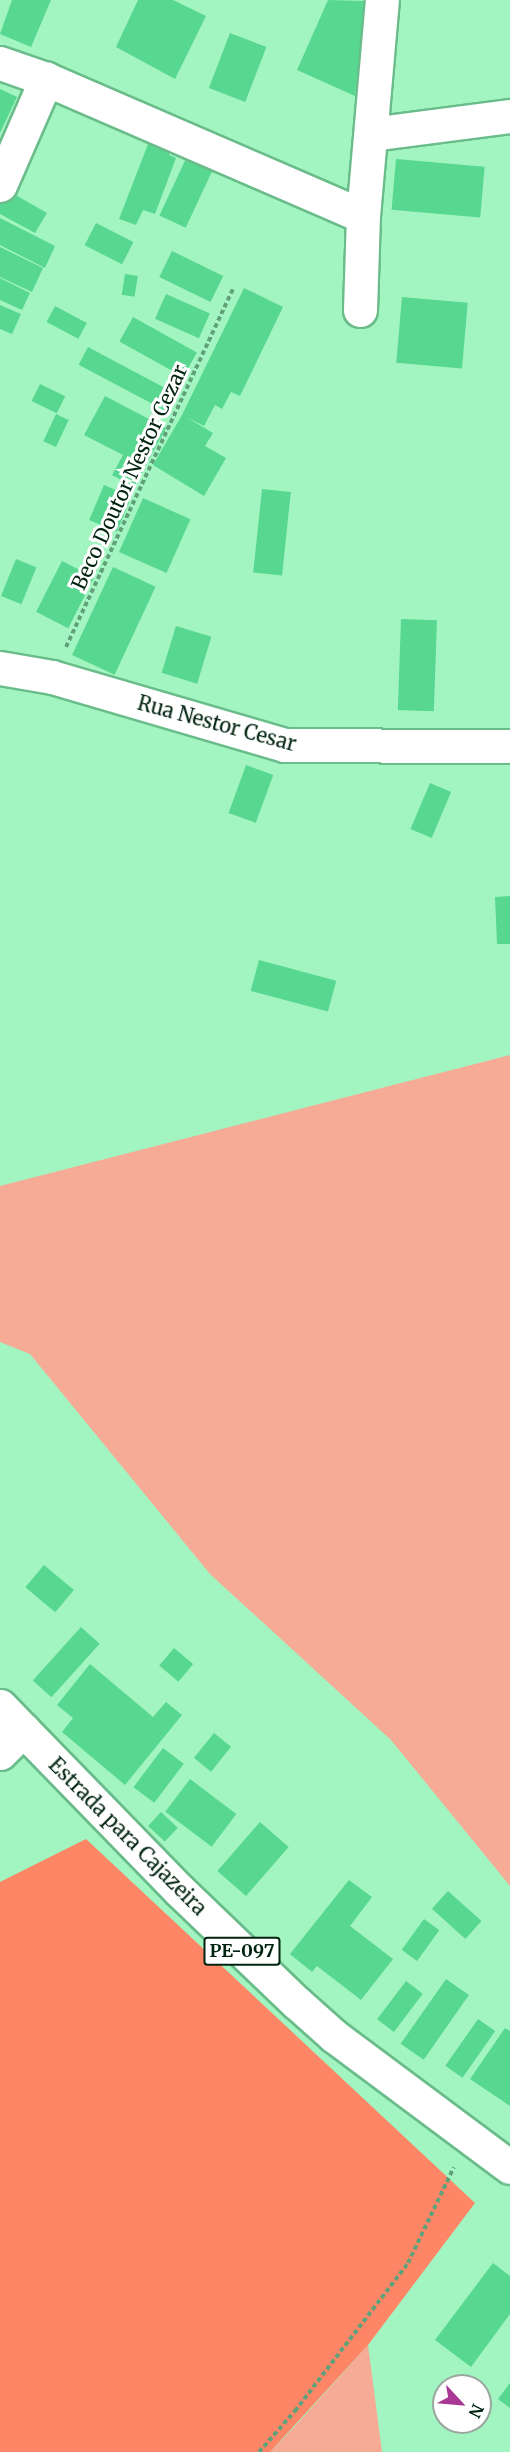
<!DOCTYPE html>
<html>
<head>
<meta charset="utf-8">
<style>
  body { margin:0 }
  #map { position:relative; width:510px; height:2452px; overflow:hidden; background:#a2f5c0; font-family:Merriweather,serif }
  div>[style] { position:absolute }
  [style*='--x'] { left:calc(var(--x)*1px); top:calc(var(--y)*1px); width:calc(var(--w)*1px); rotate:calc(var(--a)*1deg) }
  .green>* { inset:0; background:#f6ab97 }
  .forest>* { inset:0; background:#fe8666 }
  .building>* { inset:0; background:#57d790; transform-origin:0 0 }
  .path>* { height:4px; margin-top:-2px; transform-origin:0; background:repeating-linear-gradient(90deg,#61a17a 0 4.5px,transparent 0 7.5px) }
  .roads { filter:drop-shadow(2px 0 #6abc8a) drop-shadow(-2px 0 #6abc8a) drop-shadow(0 2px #6abc8a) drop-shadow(0 -2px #6abc8a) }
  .street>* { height:33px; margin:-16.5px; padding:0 16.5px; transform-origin:16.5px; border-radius:16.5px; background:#fff }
  .secondary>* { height:33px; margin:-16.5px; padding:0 16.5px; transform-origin:16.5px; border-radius:16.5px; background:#fff }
  .primary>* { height:33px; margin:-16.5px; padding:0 16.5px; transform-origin:16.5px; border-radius:16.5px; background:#fff }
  span { translate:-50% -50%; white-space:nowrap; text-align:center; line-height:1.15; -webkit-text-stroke:6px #fff; paint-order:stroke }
  .shield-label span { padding:2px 4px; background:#fff; border:2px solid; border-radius:4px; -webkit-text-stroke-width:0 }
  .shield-label { font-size:18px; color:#002310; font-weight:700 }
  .street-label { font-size:20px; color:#002310 }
  .north { position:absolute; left:432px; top:2374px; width:60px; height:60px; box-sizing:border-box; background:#fff; border:2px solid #99a79f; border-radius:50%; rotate:116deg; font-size:16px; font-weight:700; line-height:24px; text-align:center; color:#002310 }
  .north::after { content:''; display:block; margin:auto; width:21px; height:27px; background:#a83894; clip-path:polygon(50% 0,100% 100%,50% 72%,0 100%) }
</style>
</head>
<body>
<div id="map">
  <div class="green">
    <div style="clip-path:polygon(510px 1055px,510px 1886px,391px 1740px,210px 1574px,30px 1354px,0 1342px,0 1186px)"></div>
    <div style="clip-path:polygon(368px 2345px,382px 2452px,270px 2452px,296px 2425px)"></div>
  </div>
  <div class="forest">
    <div style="clip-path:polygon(86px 1839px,475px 2203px,368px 2345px,270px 2452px,0 2452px,0 1882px)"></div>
  </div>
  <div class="building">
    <div style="clip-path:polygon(12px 0,51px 0,31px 47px,0 34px)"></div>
    <div style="clip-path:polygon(138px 0,173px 0,206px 16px,175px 79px,116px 47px)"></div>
    <div style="clip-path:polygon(328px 0,365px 1px,355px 96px,297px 70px)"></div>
    <div style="left:230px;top:33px;width:39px;height:59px;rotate:21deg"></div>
    <div style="clip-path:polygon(0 89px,17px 97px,0 133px)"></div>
    <div style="clip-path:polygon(150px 139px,172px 147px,169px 155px,176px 158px,155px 214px,143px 210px,136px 225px,119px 219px)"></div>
    <div style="left:189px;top:152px;width:29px;height:70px;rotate:25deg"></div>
    <div style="left:396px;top:159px;width:89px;height:51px;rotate:5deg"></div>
    <div style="clip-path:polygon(5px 189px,47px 213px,35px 233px,0 214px,0 197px)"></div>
    <div style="clip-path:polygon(0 218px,55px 246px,45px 268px,0 245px)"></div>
    <div style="left:96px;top:223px;width:42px;height:25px;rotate:27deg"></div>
    <div style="clip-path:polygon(0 247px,43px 268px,32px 292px,0 277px)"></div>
    <div style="left:172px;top:251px;width:57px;height:29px;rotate:26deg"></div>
    <div style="left:125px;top:274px;width:13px;height:21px;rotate:9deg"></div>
    <div style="clip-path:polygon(0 278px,30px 293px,22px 310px,0 300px)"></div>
    <div style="clip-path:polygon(244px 288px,283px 307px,240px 396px,231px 392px,222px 409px,215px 405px,204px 426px,186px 417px,213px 433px,205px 446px,226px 458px,204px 496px,153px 465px,182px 415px)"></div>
    <div style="left:166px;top:294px;width:48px;height:27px;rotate:24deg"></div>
    <div style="left:402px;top:297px;width:66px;height:66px;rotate:5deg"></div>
    <div style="clip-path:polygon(0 305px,21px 314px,12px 334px,0 329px)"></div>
    <div style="left:55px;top:306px;width:36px;height:18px;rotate:28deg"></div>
    <div style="left:133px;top:317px;width:73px;height:28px;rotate:29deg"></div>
    <div style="left:88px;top:347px;width:101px;height:20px;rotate:28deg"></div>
    <div style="left:40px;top:384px;width:28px;height:19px;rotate:26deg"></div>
    <div style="clip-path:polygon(105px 396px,166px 428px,134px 487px,112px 475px,123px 455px,84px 435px)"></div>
    <div style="left:56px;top:414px;width:14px;height:30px;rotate:25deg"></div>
    <div style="left:104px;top:485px;width:30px;height:38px;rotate:23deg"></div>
    <div style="left:262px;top:489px;width:29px;height:84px;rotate:6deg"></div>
    <div style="left:143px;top:498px;width:52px;height:59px;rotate:24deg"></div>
    <div style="left:16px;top:559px;width:22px;height:40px;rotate:22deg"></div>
    <div style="left:62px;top:561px;width:36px;height:57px;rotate:27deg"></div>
    <div style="left:113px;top:567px;width:47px;height:97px;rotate:25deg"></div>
    <div style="left:401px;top:619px;width:36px;height:91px;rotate:2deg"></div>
    <div style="left:176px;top:626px;width:37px;height:49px;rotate:17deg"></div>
    <div style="left:246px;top:765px;width:29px;height:51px;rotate:20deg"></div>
    <div style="left:430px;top:783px;width:23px;height:50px;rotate:23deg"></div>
    <div style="clip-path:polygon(510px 896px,510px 944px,497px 944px,495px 897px)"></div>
    <div style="left:259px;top:960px;width:80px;height:32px;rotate:15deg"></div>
    <div style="left:44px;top:1565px;width:39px;height:29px;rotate:40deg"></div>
    <div style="left:81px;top:1627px;width:25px;height:72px;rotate:42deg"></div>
    <div style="left:174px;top:1648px;width:25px;height:23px;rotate:40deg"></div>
    <div style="clip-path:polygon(90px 1664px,153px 1717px,166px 1702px,182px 1715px,125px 1785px,62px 1732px,73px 1718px,57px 1705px)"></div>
    <div style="left:214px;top:1733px;width:22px;height:32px;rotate:39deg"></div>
    <div style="left:163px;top:1748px;width:26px;height:49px;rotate:37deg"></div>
    <div style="left:190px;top:1779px;width:58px;height:41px;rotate:37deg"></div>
    <div style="left:161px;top:1812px;width:23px;height:19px;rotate:43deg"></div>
    <div style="left:260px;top:1822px;width:38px;height:65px;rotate:41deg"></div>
    <div style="clip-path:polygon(349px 1880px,372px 1897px,350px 1926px,393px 1959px,361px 2000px,317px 1966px,312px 1972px,290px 1954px)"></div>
    <div style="left:448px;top:1891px;width:45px;height:24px;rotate:42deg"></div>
    <div style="left:424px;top:1919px;width:19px;height:38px;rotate:36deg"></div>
    <div style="left:446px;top:1979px;width:28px;height:79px;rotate:35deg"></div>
    <div style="left:406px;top:1981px;width:21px;height:48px;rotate:37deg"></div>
    <div style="left:478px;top:2019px;width:21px;height:57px;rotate:35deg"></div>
    <div style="clip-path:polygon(505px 2028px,510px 2031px,510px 2106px,470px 2079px)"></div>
    <div style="clip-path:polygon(493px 2263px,510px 2276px,510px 2314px,471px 2367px,435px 2340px)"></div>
    <div style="clip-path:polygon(510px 2383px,510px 2408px,498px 2399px)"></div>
  </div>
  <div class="path">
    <div style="--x:66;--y:647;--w:395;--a:-65"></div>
    <div style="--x:259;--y:2452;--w:55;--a:-48.7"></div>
    <div style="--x:295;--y:2411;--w:186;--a:-52.6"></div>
    <div style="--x:408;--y:2263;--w:106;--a:-64.4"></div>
  </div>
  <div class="roads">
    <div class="street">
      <div style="--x:0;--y:63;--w:49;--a:19.2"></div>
      <div style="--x:46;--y:79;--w:345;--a:23.4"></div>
      <div style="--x:371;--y:134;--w:140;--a:-7.4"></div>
      <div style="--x:0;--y:185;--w:116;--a:-66.5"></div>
      <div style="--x:360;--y:310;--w:94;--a:-88.2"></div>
      <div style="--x:363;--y:216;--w:217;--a:-85"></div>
      <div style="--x:0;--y:1753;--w:33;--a:-45"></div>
    </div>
    <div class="secondary">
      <div style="--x:0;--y:668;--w:53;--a:9.8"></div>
      <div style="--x:52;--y:677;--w:242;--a:16.3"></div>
      <div style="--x:284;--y:745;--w:226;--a:0.3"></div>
    </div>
    <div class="primary">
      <div style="--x:0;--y:1706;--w:257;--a:45.8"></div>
      <div style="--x:179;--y:1890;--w:163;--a:43.8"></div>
      <div style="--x:297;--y:2003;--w:50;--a:41.7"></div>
      <div style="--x:334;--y:2036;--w:219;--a:36.7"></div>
    </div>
  </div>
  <div class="shield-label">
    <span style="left:242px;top:1951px">PE-097</span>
  </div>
  <div class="street-label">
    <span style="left:129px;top:477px;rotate:-65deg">Beco Doutor Nestor Cezar</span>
    <span style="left:217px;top:723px;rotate:15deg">Rua Nestor Cesar</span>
    <span style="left:128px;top:1836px;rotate:45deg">Estrada para Cajazeira</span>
  </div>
  <div class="north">N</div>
</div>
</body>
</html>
